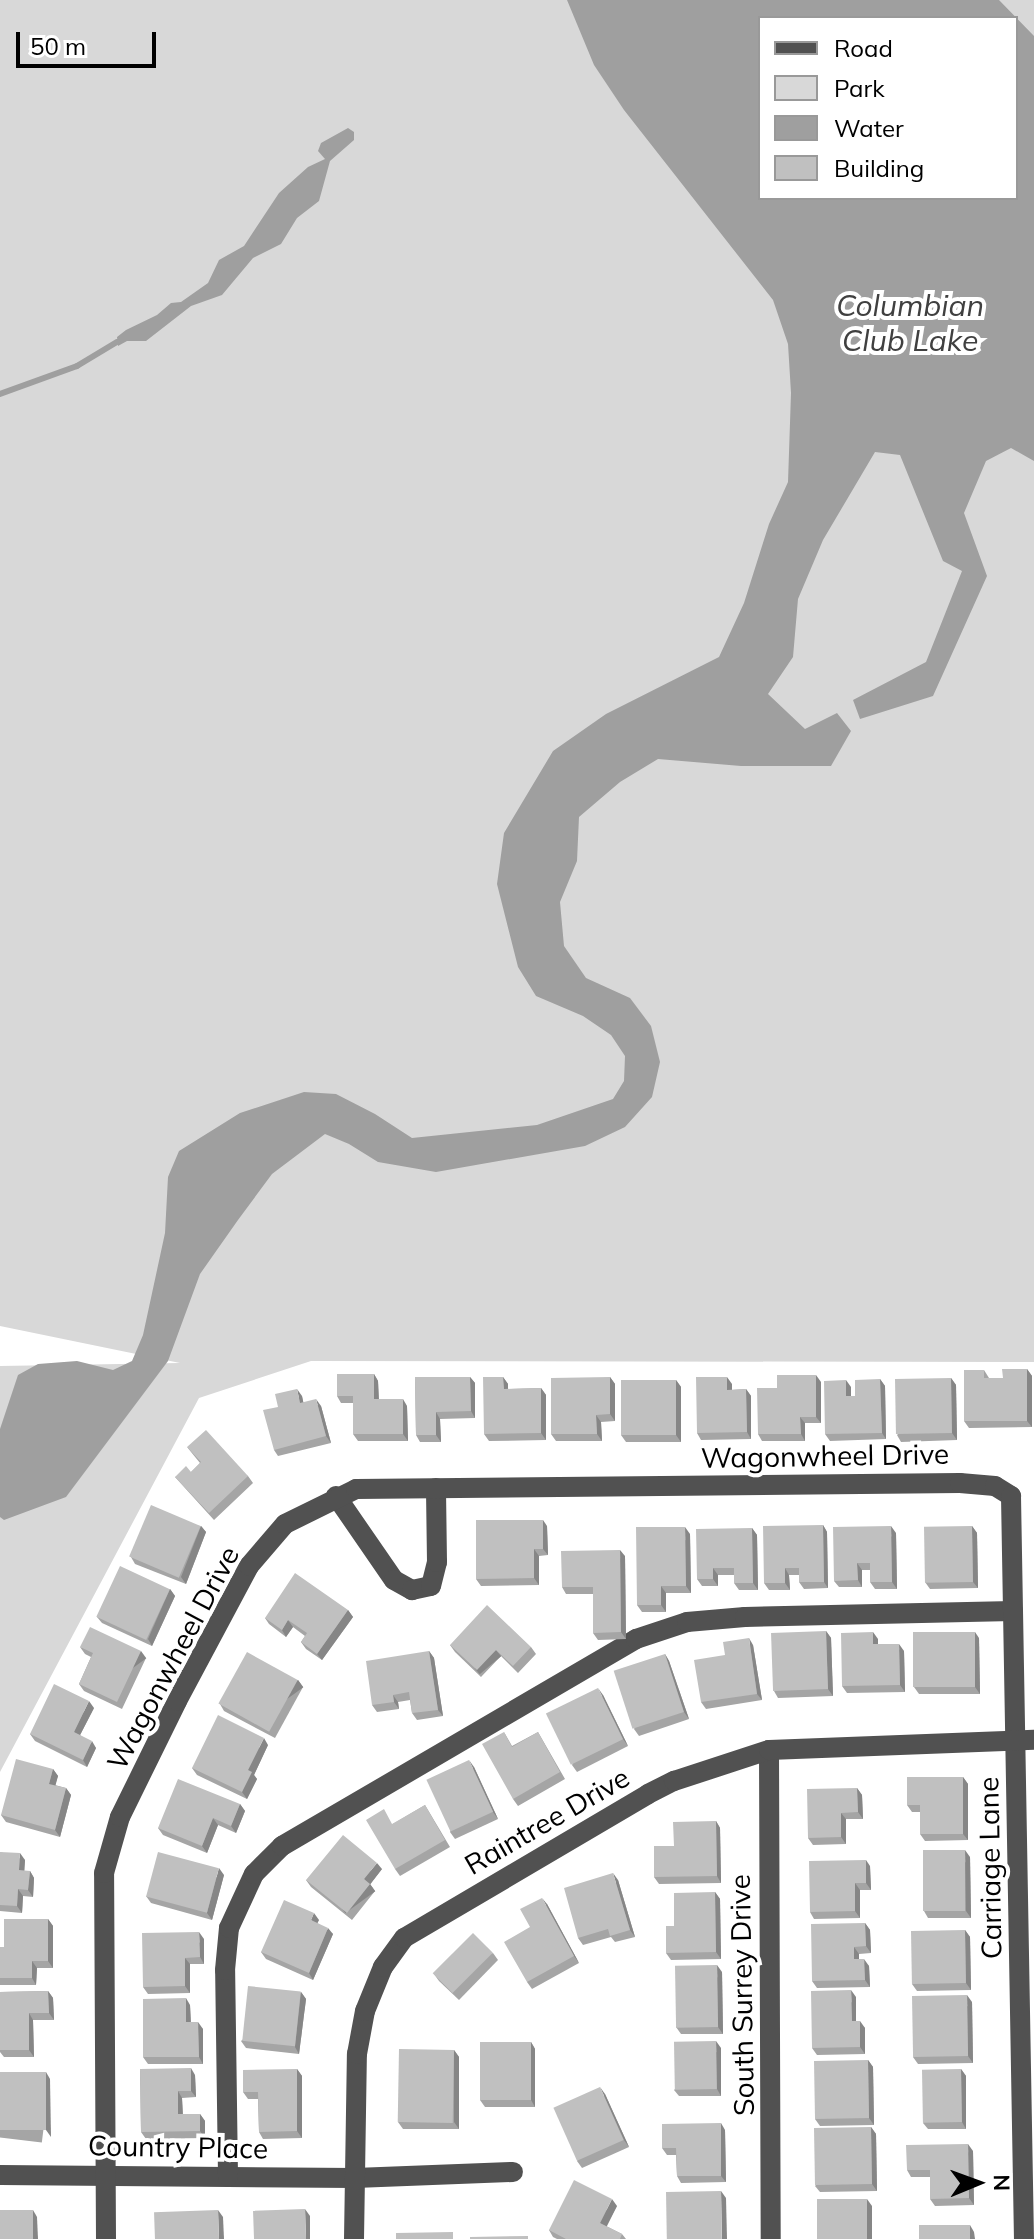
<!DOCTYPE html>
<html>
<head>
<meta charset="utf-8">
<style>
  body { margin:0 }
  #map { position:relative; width:1034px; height:2239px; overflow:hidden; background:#fff; font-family:Mulish,sans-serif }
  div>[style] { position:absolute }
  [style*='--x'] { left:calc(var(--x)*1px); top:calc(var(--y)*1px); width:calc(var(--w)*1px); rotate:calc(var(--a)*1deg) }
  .green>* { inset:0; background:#d8d8d8 }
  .water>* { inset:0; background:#9f9f9f }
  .stream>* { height:6px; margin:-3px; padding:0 3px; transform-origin:3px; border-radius:3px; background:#9f9f9f }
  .minor>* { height:20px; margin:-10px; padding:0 10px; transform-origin:10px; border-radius:10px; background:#515151 }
  .wall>* { inset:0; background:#a5a5a5; transform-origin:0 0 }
  .shaded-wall>* { inset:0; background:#868686; transform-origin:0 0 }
  .building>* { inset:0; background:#c0c0c0; transform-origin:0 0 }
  span { translate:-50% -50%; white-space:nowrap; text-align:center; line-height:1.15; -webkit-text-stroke:8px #fff; paint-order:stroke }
  .street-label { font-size:28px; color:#000 }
  .water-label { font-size:30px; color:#404040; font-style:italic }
  .legend { position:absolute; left:758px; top:16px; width:260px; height:184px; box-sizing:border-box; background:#fff; border:2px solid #999; margin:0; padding:10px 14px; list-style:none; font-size:24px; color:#000 }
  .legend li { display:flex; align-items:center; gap:16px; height:40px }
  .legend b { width:40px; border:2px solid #999 }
  .north { position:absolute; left:938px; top:2143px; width:80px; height:80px; -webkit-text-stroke:6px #fff; paint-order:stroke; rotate:89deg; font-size:22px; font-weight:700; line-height:32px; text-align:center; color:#000 }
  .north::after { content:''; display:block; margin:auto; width:28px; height:36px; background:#000; clip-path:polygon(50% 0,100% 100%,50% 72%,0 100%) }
  .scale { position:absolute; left:16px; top:32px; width:140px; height:36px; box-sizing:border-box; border:4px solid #000; border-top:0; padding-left:10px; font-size:24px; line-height:28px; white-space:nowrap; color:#000; -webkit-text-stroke:6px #fff; paint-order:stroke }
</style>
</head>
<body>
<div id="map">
  <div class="green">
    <div style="clip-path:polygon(evenodd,0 0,1034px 0,1034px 1362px,311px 1361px,199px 1398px,0 1772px,0 1366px,180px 1363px,0 1326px,0 0,760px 18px,1016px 18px,1016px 198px,760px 198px,760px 18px)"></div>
  </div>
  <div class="water">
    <div style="clip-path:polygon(evenodd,567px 0,999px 0,1034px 36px,1034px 461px,1011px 448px,986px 461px,964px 513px,987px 576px,933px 696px,860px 719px,853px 700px,926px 662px,962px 571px,943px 561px,900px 455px,875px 452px,823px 540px,798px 599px,793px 657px,768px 694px,805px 729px,837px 713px,851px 731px,831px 766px,741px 766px,658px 759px,620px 782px,579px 817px,577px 861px,560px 902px,564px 946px,586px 978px,630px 998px,651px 1026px,660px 1062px,652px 1097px,625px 1127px,585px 1146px,436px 1172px,378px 1162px,349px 1144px,325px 1134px,272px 1174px,238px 1220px,200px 1274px,168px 1361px,66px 1497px,4px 1520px,0 1517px,0 1429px,18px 1375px,38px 1364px,77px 1361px,113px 1370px,132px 1361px,143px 1335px,165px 1233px,168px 1177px,179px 1151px,240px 1113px,304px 1092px,336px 1094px,375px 1114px,412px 1138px,537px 1125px,613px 1099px,624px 1081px,625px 1056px,611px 1035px,583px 1016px,536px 996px,518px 967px,497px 884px,504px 833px,553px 751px,606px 714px,719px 657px,744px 603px,769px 524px,788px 482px,791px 393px,788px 344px,773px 300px,624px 110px,594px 65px,567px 0,760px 18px,1016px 18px,1016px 198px,760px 198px,760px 18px)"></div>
    <div style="clip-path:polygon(348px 128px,354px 132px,354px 140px,330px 161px,319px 201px,297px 218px,281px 244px,253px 258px,222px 295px,191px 306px,146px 341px,127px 341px,118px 346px,117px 337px,126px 330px,157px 315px,171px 303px,181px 302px,208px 283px,219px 260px,244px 246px,279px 193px,308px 167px,325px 159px,318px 151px,321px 143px)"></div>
  </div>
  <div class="stream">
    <div style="--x:0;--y:394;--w:82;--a:-20"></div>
    <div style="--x:77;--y:366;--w:47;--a:-31"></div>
  </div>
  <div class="minor">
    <div style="--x:336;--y:1496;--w:102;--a:55.4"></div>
    <div style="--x:394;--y:1580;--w:21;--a:29"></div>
    <div style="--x:412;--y:1590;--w:19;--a:-12"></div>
    <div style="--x:431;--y:1586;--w:25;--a:-76"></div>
    <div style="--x:437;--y:1562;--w:74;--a:-90.8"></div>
    <div style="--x:769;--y:1750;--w:489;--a:89.8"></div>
    <div style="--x:0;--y:2175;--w:355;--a:0.5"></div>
    <div style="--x:355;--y:2178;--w:158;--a:-2.2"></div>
    <div style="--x:228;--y:2176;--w:206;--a:-90.8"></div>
    <div style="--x:225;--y:1970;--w:42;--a:-84.6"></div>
    <div style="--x:229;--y:1928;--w:60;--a:-65.2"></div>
    <div style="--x:254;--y:1874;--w:40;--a:-45"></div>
    <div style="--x:282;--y:1846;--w:410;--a:-30.3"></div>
    <div style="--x:636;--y:1639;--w:54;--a:-18.4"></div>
    <div style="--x:687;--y:1622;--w:58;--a:-4.9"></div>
    <div style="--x:745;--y:1617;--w:268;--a:-1.3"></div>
    <div style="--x:106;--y:2239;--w:366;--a:-90.3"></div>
    <div style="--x:104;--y:1873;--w:58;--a:-74.1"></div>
    <div style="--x:120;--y:1817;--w:129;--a:-63.8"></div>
    <div style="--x:177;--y:1701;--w:153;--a:-61.9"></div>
    <div style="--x:249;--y:1566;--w:55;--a:-49.4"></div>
    <div style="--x:285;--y:1524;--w:79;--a:-26.2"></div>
    <div style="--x:356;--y:1489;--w:604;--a:-0.57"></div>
    <div style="--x:960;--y:1483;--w:35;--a:5"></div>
    <div style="--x:995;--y:1486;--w:19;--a:32"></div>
    <div style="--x:1011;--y:1496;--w:743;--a:89"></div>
    <div style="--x:354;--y:2239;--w:185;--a:-89.1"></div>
    <div style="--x:357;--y:2054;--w:44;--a:-79.5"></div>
    <div style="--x:365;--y:2011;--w:48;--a:-67.8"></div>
    <div style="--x:383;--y:1967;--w:36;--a:-54"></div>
    <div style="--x:404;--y:1938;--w:283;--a:-30.5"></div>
    <div style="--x:648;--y:1794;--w:29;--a:-27"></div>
    <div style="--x:674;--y:1781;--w:100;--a:-18.1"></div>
    <div style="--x:769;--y:1750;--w:265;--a:-2.2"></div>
  </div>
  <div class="wall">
    <div style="clip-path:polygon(1027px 1369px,1032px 1376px,1032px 1427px,969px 1428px,964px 1421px,984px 1370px,989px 1378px,1003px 1378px)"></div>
    <div style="clip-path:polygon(374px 1374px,378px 1381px,379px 1399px,407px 1406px,408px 1441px,358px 1441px,353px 1434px,353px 1403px,341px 1403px,337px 1396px)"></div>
    <div style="clip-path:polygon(415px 1377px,470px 1377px,475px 1383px,475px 1418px,440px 1419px,441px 1442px,420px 1442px,416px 1435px)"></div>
    <div style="clip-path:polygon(503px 1377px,508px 1384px,508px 1389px,541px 1388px,546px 1395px,546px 1440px,489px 1441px,484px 1434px)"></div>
    <div style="clip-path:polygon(610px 1377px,615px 1384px,615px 1421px,601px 1422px,602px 1441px,556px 1441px,551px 1434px)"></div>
    <div style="clip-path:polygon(951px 1378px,956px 1385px,957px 1440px,901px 1442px,897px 1435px)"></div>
    <div style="clip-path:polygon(880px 1379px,885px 1386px,886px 1439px,830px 1441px,825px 1434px,851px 1387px,851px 1396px,855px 1396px)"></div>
    <div style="clip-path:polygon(676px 1380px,681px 1387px,681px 1442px,626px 1442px,621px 1435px)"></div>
    <div style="clip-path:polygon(821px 1382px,821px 1423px,805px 1423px,805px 1441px,762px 1441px,758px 1434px)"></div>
    <div style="clip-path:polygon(732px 1384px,732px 1390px,746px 1389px,751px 1396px,751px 1439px,701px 1440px,697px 1433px)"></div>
    <div style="clip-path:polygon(302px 1396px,303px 1402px,321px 1406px,331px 1443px,278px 1456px,274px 1450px,278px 1407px)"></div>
    <div style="clip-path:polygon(187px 1447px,248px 1476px,253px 1483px,214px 1520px,175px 1477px,191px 1472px,200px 1463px)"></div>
    <div style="clip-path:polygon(823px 1525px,827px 1532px,828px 1588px,804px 1589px,799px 1582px,799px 1575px,789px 1575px,790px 1590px,769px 1590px,764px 1583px)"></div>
    <div style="clip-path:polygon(201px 1526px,206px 1532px,186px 1584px,135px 1564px,131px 1557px)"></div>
    <div style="clip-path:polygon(547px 1526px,548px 1555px,539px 1556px,539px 1585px,481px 1586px,476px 1579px)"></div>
    <div style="clip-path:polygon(972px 1526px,977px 1533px,978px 1588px,930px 1589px,925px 1582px)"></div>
    <div style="clip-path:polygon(752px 1528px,757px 1535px,758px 1590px,739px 1590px,734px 1583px,734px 1575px,718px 1575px,718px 1586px,702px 1586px,697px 1579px)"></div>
    <div style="clip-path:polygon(896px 1533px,897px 1589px,875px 1589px,870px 1582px,870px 1570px,862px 1570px,862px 1587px,839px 1587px,834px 1581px)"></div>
    <div style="clip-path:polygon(690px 1534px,691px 1593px,666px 1593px,666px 1612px,642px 1612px,637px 1605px)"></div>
    <div style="clip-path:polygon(625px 1556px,626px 1639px,598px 1640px,593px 1633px,593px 1594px,566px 1594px,562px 1587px)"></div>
    <div style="clip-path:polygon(170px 1589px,175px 1596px,152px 1646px,102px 1623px,97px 1617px)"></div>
    <div style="clip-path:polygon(348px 1610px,353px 1617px,322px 1660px,306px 1649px,301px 1642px,305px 1636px,293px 1627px,286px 1637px,269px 1624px,265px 1618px)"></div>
    <div style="clip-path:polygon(826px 1631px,831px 1638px,833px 1696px,778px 1698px,774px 1691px)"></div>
    <div style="clip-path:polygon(979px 1638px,980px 1694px,919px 1694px,914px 1687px)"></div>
    <div style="clip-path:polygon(878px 1639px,878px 1644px,904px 1651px,905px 1692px,847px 1693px,842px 1686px)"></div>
    <div style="clip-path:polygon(450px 1645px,531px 1647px,536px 1654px,518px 1673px,501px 1656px,481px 1677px,455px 1652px)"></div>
    <div style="clip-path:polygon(753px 1645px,762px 1700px,706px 1709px,701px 1702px,725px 1655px)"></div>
    <div style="clip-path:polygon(80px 1647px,146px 1658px,122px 1709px,84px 1691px,79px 1684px,91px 1657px,85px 1654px)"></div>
    <div style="clip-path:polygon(429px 1651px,434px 1658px,443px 1716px,417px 1720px,412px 1713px,410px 1700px,398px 1702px,399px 1709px,377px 1712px,372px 1705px)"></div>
    <div style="clip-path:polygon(665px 1654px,669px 1661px,689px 1719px,639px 1736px,634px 1729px)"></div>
    <div style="clip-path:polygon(298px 1680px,303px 1687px,275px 1738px,224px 1711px,220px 1704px)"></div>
    <div style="clip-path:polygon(603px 1695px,628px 1746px,577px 1772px,572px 1765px)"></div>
    <div style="clip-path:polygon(94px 1708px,80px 1735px,96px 1748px,87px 1767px,35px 1741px,30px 1734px)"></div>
    <div style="clip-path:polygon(504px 1732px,512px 1746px,538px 1732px,565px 1779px,518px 1806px,513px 1799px)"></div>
    <div style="clip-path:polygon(268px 1745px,254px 1775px,257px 1779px,247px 1799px,197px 1775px,192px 1768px)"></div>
    <div style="clip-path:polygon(474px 1767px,498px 1819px,455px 1839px,450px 1832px)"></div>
    <div style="clip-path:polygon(53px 1769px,58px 1776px,55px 1785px,66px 1788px,71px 1795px,60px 1837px,6px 1822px,1px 1815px)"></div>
    <div style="clip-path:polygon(963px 1777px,968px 1784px,968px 1840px,925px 1841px,920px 1834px,920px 1812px,912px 1812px,907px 1805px)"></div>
    <div style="clip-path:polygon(857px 1788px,862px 1795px,863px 1819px,846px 1819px,846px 1844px,813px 1845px,808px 1838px)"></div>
    <div style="clip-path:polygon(240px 1804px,245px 1811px,236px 1833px,218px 1825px,207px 1853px,163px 1835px,158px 1828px)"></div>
    <div style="clip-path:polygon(425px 1805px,450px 1847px,400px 1876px,395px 1869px,393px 1824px)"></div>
    <div style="clip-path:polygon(716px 1821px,720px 1828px,721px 1883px,659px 1884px,654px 1877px,674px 1846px)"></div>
    <div style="clip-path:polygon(0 1852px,25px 1860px,24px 1871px,30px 1871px,34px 1878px,33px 1897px,23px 1896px,22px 1913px,0 1911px)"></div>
    <div style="clip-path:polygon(970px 1857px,971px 1918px,928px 1918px,924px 1911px)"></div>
    <div style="clip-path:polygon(870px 1866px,871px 1890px,860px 1890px,860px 1918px,814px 1919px,810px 1912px)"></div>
    <div style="clip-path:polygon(382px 1869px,370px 1884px,375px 1891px,352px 1920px,311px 1887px,306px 1880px)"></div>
    <div style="clip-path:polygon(224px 1875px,212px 1920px,151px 1903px,146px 1896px)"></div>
    <div style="clip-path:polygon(618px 1880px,635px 1937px,615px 1942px,611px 1937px,583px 1945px,578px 1938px)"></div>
    <div style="clip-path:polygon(715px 1892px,720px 1899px,721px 1959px,671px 1960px,666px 1953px,674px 1926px)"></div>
    <div style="clip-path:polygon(547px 1904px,579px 1963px,532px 1989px,527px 1982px,530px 1927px)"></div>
    <div style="clip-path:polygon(48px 1919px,53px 1926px,53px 1968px,37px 1968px,36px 1985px,0 1985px,0 1947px,4px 1947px)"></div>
    <div style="clip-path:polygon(319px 1920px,317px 1923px,333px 1934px,313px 1980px,266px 1959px,261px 1952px)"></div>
    <div style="clip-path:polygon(865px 1923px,870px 1930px,871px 1953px,859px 1954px,859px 1959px,869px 1966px,870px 1987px,817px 1988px,812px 1981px)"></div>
    <div style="clip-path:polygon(965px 1930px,970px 1937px,971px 1990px,917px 1991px,912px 1984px)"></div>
    <div style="clip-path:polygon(204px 1939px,204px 1964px,190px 1964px,190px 1993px,148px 1994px,143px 1987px)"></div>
    <div style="clip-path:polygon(493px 1953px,498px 1960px,459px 2000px,439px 1981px,434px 1974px)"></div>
    <div style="clip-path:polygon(722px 1972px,723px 2034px,681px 2034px,676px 2027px)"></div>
    <div style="clip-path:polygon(48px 1991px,53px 1998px,54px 2020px,33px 2020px,34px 2057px,4px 2057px,0 2052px,0 1992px)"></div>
    <div style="clip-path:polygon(301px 1992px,306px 1999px,299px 2054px,246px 2048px,241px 2041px)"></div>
    <div style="clip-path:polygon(856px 1997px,856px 2021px,865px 2028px,865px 2054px,817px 2055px,812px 2048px)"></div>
    <div style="clip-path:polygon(972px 2002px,973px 2063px,918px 2064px,913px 2057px)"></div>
    <div style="clip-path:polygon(190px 2005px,191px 2022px,203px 2029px,203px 2064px,148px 2064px,143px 2057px)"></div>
    <div style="clip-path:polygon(531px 2042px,535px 2049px,535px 2107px,485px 2107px,480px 2100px)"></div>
    <div style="clip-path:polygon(721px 2048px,721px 2096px,679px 2096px,674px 2090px)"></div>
    <div style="clip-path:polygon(454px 2050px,459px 2057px,459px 2129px,403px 2129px,398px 2122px)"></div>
    <div style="clip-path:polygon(868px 2060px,873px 2067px,874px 2125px,820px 2126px,815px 2119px)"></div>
    <div style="clip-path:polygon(140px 2069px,195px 2075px,196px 2097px,182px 2098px,183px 2114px,200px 2114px,205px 2121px,205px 2138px,146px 2139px,141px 2132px)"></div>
    <div style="clip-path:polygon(297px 2069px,302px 2076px,302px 2138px,263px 2139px,259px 2132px,258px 2099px,248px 2099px,243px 2092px)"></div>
    <div style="clip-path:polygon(961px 2069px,966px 2076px,966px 2129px,928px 2129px,923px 2123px)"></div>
    <div style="left:0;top:2073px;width:50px;height:64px;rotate:7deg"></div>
    <div style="clip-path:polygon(605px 2094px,629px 2147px,582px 2168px,577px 2161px)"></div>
    <div style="clip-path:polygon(871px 2127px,876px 2134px,877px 2191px,820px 2192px,815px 2186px)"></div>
    <div style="clip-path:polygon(725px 2130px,726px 2182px,681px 2183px,677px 2176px,676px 2155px,667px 2155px,662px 2148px)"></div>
    <div style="clip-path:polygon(973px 2151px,974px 2205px,935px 2206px,930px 2199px,930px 2177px,911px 2177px,907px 2170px)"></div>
    <div style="clip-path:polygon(617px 2206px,606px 2226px,622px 2234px,626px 2239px,557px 2239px,553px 2237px,549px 2230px)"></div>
  </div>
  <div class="shaded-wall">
    <div style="clip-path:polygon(1027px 1369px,1032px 1376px,1032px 1427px,1027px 1421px)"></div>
    <div style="clip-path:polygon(374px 1374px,378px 1381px,379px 1406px,374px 1399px)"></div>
    <div style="clip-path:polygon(816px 1375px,821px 1382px,821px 1423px,816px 1417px)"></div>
    <div style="clip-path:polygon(470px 1377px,475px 1383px,475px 1418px,471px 1411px)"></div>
    <div style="clip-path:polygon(503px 1377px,508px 1384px,508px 1396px,504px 1389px)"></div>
    <div style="clip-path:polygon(610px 1377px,615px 1384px,615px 1421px,610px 1414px)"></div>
    <div style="clip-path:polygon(727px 1377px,732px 1384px,732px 1397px,727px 1390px)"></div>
    <div style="clip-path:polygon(951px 1378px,956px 1385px,957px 1440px,952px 1433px)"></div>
    <div style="clip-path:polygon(880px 1379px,885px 1386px,886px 1439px,882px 1433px)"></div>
    <div style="clip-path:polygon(676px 1380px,681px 1387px,681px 1442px,676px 1435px)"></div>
    <div style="clip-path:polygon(846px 1380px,851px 1387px,851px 1403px,846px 1396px)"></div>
    <div style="clip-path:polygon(541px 1388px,546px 1395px,546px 1440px,541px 1433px)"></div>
    <div style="clip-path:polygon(297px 1389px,302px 1396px,305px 1410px,300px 1403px)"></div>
    <div style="clip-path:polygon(746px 1389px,751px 1396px,751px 1439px,747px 1432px)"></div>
    <div style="clip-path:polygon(316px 1399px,321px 1406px,331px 1443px,326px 1436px)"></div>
    <div style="clip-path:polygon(403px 1399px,407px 1406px,408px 1441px,403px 1434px)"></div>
    <div style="clip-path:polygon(436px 1412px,440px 1419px,441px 1442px,436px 1435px)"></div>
    <div style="clip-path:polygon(596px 1415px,601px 1422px,602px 1441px,597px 1434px)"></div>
    <div style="clip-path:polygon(800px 1417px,805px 1423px,805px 1441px,801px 1434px)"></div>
    <div style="clip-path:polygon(543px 1520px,547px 1526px,548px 1555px,543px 1549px)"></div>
    <div style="clip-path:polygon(823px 1525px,827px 1532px,828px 1588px,824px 1582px)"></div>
    <div style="clip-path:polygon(201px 1526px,206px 1532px,186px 1584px,181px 1577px)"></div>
    <div style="clip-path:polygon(891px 1526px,896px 1533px,897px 1589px,892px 1582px)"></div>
    <div style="clip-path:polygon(972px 1526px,977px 1533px,978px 1588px,973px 1582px)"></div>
    <div style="clip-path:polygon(685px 1527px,690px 1534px,691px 1593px,686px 1586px)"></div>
    <div style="clip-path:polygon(752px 1528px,757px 1535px,758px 1590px,753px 1583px)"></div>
    <div style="clip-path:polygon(534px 1549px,539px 1556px,539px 1585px,534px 1578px)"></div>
    <div style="clip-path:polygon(620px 1550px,625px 1556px,626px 1639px,621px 1632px)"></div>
    <div style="clip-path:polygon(857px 1563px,862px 1570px,862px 1587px,858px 1580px)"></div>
    <div style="clip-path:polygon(713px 1568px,718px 1575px,718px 1586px,713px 1579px)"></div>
    <div style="clip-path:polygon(785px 1568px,789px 1575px,790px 1590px,785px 1583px)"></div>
    <div style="clip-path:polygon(661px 1586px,666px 1593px,666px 1612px,661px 1605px)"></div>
    <div style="clip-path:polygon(170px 1589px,175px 1596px,152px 1646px,148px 1639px)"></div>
    <div style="clip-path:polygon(348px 1610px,353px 1617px,322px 1660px,317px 1654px)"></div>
    <div style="clip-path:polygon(288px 1620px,293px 1627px,286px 1637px,282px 1630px)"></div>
    <div style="clip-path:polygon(826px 1631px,831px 1638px,833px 1696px,828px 1689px)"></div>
    <div style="clip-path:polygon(873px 1632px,878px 1639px,878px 1651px,873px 1644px)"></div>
    <div style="clip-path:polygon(975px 1632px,979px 1638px,980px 1694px,975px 1687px)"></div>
    <div style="clip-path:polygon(749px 1638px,753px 1645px,762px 1700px,757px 1694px)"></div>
    <div style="clip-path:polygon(899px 1644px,904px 1651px,905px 1692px,900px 1685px)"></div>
    <div style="left:496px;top:1650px;width:8px;height:28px;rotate:50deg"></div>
    <div style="left:141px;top:1651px;width:9px;height:56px;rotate:54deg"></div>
    <div style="clip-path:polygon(429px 1651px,434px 1658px,443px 1716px,438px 1710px)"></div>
    <div style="clip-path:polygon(665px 1654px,669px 1661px,689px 1719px,684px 1712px)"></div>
    <div style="left:298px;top:1680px;width:9px;height:58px;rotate:54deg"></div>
    <div style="clip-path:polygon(598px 1688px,603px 1695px,628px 1746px,623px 1739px)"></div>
    <div style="clip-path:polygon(393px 1695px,398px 1702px,399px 1709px,394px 1702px)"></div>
    <div style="clip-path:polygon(89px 1701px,94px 1708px,78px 1739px,74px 1732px)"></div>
    <div style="clip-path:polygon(264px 1738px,268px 1745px,254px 1775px,257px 1779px,247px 1799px,242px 1792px,248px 1770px)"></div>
    <div style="clip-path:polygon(92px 1741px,96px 1748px,87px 1767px,83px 1760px)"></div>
    <div style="clip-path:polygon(469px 1760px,474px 1767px,498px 1819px,493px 1812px)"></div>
    <div style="clip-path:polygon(53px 1769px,58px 1776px,54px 1791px,49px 1784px)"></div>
    <div style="clip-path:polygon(963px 1777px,968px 1784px,968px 1840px,963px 1834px)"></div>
    <div style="clip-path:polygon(66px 1788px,71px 1795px,60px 1837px,55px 1830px)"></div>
    <div style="clip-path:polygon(857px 1788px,862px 1795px,863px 1819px,858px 1812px)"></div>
    <div style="clip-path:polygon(240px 1804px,245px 1811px,236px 1833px,231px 1826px)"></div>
    <div style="clip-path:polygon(841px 1813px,846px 1819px,846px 1844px,841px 1837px)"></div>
    <div style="clip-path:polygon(213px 1818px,218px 1825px,207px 1853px,202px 1846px)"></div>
    <div style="clip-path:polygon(716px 1821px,720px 1828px,721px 1883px,717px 1876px)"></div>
    <div style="clip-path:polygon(965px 1850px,970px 1857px,971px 1918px,966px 1911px)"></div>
    <div style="clip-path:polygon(20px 1853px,25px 1860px,24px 1877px,19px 1870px)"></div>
    <div style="clip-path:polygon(866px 1860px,870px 1866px,871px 1890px,866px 1883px)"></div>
    <div style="clip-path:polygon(377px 1863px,382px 1869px,369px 1886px,364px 1879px)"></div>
    <div style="clip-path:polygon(219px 1868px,224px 1875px,212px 1920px,207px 1913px)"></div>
    <div style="clip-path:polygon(30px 1871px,34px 1878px,33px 1897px,28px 1890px)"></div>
    <div style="clip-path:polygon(613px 1873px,618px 1880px,635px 1937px,630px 1930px)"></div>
    <div style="clip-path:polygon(855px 1883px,860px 1890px,860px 1918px,855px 1911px)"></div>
    <div style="left:370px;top:1884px;width:9px;height:37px;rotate:54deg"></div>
    <div style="clip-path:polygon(18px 1889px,23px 1896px,22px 1913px,17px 1906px)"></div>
    <div style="clip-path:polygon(715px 1892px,720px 1899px,721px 1959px,716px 1952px)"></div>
    <div style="clip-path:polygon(542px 1898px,547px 1904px,579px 1963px,574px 1956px)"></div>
    <div style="clip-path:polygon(314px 1913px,319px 1920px,316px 1926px,311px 1920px)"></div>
    <div style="clip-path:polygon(48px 1919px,53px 1926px,53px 1968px,48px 1961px)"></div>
    <div style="clip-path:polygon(865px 1923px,870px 1930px,871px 1953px,866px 1946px)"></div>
    <div style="clip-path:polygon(328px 1928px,333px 1934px,313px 1980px,309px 1973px)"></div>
    <div style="clip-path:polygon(965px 1930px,970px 1937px,971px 1990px,966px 1983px)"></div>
    <div style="clip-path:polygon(199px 1932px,204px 1939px,204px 1964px,200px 1957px)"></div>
    <div style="clip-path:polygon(854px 1947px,859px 1954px,859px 1966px,854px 1959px)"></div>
    <div style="clip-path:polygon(185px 1958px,190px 1964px,190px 1993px,185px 1986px)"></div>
    <div style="clip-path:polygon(864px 1959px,869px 1966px,870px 1987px,865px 1980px)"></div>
    <div style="clip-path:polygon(32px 1961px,37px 1968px,36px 1985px,32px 1978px)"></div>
    <div style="clip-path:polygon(717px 1965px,722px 1972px,723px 2034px,718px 2027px)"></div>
    <div style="clip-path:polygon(851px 1990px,856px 1997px,856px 2028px,852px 2021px)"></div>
    <div style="clip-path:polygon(48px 1991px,53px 1998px,54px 2020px,49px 2013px)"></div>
    <div style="clip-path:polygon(301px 1992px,306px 1999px,299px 2054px,295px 2047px)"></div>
    <div style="clip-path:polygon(967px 1995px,972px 2002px,973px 2063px,968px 2056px)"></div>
    <div style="clip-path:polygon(186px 1998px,190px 2005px,191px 2029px,186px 2022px)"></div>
    <div style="clip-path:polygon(29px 2013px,33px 2020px,34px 2057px,29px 2050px)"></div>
    <div style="clip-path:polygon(860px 2021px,865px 2028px,865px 2054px,860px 2047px)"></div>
    <div style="clip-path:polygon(198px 2022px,203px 2029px,203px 2064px,199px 2057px)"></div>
    <div style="clip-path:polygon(716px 2041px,721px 2048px,721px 2096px,717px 2089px)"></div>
    <div style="clip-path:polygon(531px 2042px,535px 2049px,535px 2107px,531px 2100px)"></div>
    <div style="clip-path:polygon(454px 2050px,459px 2057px,459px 2129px,454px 2122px)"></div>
    <div style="clip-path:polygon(868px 2060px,873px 2067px,874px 2125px,869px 2118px)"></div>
    <div style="clip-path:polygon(191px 2068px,195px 2075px,196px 2097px,191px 2091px)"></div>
    <div style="clip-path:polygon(297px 2069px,302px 2076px,302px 2138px,297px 2131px)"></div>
    <div style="clip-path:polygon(961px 2069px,966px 2076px,966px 2129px,962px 2122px)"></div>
    <div style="clip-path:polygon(46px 2072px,50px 2079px,51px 2137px,46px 2130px)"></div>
    <div style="clip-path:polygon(600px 2087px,605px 2094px,629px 2147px,624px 2140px)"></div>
    <div style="clip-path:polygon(178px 2091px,182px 2098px,183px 2121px,178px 2114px)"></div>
    <div style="clip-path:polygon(200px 2114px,205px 2121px,205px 2138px,200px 2131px)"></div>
    <div style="clip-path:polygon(721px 2123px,725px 2130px,726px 2182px,721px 2176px)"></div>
    <div style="clip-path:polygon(871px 2127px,876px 2134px,877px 2191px,872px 2184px)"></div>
    <div style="clip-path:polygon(968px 2144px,973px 2151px,974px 2205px,969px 2198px)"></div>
    <div style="clip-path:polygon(721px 2191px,726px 2198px,727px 2239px,722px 2239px)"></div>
    <div style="clip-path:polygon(612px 2199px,617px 2206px,605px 2230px,600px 2223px)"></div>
    <div style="clip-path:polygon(867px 2199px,872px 2206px,872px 2239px,867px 2239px)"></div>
    <div style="clip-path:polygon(305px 2209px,310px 2216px,310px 2239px,306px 2239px)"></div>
    <div style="clip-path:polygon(33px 2210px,37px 2217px,38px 2239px,33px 2239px)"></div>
    <div style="clip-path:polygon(218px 2210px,223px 2217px,224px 2239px,219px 2239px)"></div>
    <div style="clip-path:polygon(970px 2225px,974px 2232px,975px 2239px,970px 2239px)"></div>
  </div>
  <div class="building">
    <div style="clip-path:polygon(1002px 1369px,1027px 1369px,1027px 1421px,964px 1421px,964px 1370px,984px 1370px,984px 1378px,1003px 1378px)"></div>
    <div style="clip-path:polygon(337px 1374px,374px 1374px,374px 1399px,403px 1399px,403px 1434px,353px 1434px,353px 1396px,337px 1396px)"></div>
    <div style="clip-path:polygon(777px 1375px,816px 1375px,816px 1417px,800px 1417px,801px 1434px,758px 1434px,757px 1388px,777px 1388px)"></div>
    <div style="clip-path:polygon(415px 1377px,470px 1377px,471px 1411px,436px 1412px,436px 1435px,416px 1435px)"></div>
    <div style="clip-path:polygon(483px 1377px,503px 1377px,504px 1389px,541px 1388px,541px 1433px,484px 1434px)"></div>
    <div style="clip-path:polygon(610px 1377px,610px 1414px,596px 1415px,597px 1434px,551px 1434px,551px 1378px)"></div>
    <div style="clip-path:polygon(696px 1377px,727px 1377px,727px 1390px,746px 1389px,747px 1432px,697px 1433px)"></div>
    <div style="left:951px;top:1378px;width:55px;height:56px;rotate:89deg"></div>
    <div style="clip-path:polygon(880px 1379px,882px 1433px,825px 1434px,824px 1381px,846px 1380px,846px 1396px,855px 1396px,855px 1380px)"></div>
    <div style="left:676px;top:1380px;width:55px;height:55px;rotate:90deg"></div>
    <div style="clip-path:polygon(297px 1389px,300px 1403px,316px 1399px,326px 1436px,274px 1450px,263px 1410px,278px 1407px,275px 1394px)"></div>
    <div style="clip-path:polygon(206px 1430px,248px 1476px,209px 1513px,175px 1477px,186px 1466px,191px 1472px,201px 1462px,187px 1447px)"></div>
    <div style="left:151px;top:1505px;width:54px;height:56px;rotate:23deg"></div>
    <div style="clip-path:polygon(476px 1520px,543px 1520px,543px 1549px,534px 1549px,534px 1578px,476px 1579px)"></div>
    <div style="clip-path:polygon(823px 1525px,824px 1582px,799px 1582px,799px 1568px,785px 1568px,785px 1583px,764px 1583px,763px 1526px)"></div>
    <div style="clip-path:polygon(891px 1526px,892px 1582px,870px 1582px,870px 1563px,857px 1563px,858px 1580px,834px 1581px,833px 1527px)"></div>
    <div style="left:972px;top:1526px;width:56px;height:48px;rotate:89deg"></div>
    <div style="clip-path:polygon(636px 1527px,685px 1527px,686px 1586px,661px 1586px,661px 1605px,637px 1605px)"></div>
    <div style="clip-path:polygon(752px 1528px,753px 1583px,734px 1583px,734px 1568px,713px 1568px,713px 1579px,697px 1579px,696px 1529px)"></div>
    <div style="clip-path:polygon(620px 1550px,621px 1632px,593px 1633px,593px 1587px,562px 1587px,561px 1551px)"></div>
    <div style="left:120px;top:1566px;width:55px;height:56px;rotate:25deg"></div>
    <div style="clip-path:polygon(295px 1573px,348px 1610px,317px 1654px,301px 1642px,307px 1633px,288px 1620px,282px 1630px,265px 1618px)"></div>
    <div style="clip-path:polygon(487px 1605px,531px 1647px,513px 1666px,496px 1650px,477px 1670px,450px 1645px)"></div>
    <div style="clip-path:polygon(90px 1627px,141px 1651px,117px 1702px,79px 1684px,93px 1653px,80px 1647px)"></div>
    <div style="left:826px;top:1631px;width:58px;height:55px;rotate:88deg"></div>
    <div style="clip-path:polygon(873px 1632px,873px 1644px,899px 1644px,900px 1685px,842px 1686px,841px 1633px)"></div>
    <div style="left:913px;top:1632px;width:62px;height:55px"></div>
    <div style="clip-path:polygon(749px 1638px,757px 1694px,701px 1702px,694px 1660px,725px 1655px,723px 1642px)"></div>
    <div style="clip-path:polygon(429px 1651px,438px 1710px,412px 1713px,409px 1692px,393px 1695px,394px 1702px,372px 1705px,366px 1661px)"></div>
    <div style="left:247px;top:1652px;width:58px;height:59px;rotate:29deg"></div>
    <div style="left:665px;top:1654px;width:61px;height:54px;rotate:72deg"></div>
    <div style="clip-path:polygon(54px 1684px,89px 1701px,74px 1732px,92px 1741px,83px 1760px,30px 1734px)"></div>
    <div style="left:598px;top:1688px;width:57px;height:58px;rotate:64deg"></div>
    <div style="clip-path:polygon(218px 1715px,264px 1738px,248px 1770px,252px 1772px,242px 1792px,192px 1768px)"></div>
    <div style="clip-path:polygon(504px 1732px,512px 1747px,538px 1732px,560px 1772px,513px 1799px,482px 1744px)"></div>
    <div style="clip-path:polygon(16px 1759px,53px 1769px,49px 1784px,66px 1788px,55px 1830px,1px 1815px)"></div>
    <div style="left:469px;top:1760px;width:57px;height:47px;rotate:65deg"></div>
    <div style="clip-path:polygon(907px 1777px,963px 1777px,963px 1834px,920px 1834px,920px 1805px,907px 1805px)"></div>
    <div style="clip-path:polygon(178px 1779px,240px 1804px,231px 1826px,213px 1818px,202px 1846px,158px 1828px)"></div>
    <div style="clip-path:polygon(857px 1788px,858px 1812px,841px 1813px,841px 1837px,808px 1838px,807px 1789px)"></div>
    <div style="clip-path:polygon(425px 1805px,445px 1840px,395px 1869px,366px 1820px,384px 1809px,392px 1824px)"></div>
    <div style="clip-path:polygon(716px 1821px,717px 1876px,654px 1877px,654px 1846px,674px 1846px,673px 1822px)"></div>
    <div style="clip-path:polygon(343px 1835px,377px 1863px,364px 1879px,370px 1884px,347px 1913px,306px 1880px)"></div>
    <div style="left:923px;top:1850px;width:42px;height:61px"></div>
    <div style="clip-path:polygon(0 1852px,20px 1853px,19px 1870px,30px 1871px,28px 1890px,18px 1889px,17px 1906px,0 1905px)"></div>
    <div style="left:158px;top:1852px;width:63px;height:46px;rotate:15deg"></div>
    <div style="clip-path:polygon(866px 1860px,866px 1883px,855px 1883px,855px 1911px,810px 1912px,809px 1861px)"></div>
    <div style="clip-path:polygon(613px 1873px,630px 1930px,610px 1936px,608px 1929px,578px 1938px,564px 1888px)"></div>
    <div style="clip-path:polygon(715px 1892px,716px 1952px,666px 1953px,666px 1926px,674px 1926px,674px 1893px)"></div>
    <div style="clip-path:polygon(542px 1898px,574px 1956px,527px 1982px,504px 1942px,530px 1927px,520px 1909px)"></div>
    <div style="clip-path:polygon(284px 1900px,314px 1913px,311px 1920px,328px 1928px,309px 1973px,261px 1952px)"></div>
    <div style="clip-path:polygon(4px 1919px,48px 1919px,48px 1961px,32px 1961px,32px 1978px,0 1978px,0 1947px,4px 1947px)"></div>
    <div style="clip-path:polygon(865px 1923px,866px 1946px,854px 1947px,854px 1959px,864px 1959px,865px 1980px,812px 1981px,811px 1924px)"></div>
    <div style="left:965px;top:1930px;width:53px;height:54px;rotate:89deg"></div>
    <div style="clip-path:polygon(199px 1932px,200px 1957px,185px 1958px,185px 1986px,143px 1987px,142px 1933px)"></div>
    <div style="left:473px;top:1933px;width:28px;height:57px;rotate:45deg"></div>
    <div style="left:717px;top:1965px;width:62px;height:42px;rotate:89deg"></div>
    <div style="left:248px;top:1986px;width:53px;height:55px;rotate:6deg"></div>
    <div style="clip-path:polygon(851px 1990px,852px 2021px,860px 2021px,860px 2047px,812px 2048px,811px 1991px)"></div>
    <div style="clip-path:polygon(48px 1991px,49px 2013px,29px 2013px,29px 2050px,0 2050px,0 1992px)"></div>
    <div style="left:967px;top:1995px;width:61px;height:55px;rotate:89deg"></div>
    <div style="clip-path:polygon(186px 1998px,186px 2022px,198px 2022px,199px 2057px,143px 2057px,143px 1999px)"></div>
    <div style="left:716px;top:2041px;width:48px;height:42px;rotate:89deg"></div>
    <div style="left:480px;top:2042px;width:51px;height:58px"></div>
    <div style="left:399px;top:2049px;width:55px;height:73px;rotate:1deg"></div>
    <div style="left:868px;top:2060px;width:58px;height:54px;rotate:89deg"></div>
    <div style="clip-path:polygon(191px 2068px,191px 2091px,178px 2091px,178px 2114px,200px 2114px,200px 2131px,141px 2132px,140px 2069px)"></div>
    <div style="clip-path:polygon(297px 2069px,297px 2131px,259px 2132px,258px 2092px,243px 2092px,243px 2070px)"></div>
    <div style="left:961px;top:2069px;width:53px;height:39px;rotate:89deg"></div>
    <div style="left:46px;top:2072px;width:58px;height:46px;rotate:90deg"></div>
    <div style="left:600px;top:2087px;width:58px;height:51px;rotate:66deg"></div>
    <div style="clip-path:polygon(721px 2123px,721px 2176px,677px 2176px,676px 2148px,662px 2148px,662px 2124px)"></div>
    <div style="left:871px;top:2127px;width:57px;height:57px;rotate:89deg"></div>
    <div style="clip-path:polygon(968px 2144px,969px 2198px,930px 2199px,930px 2170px,907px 2170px,906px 2145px)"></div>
    <div style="clip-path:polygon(574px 2180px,612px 2199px,600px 2223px,622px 2234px,620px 2239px,566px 2239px,549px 2230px)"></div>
    <div style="left:721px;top:2191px;width:48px;height:55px;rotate:89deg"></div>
    <div style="left:867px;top:2199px;width:40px;height:50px;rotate:90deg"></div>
    <div style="left:305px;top:2209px;width:30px;height:52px;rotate:88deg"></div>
    <div style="left:33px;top:2210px;width:29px;height:33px;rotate:90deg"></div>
    <div style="left:218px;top:2210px;width:29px;height:64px;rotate:88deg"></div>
    <div style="left:970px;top:2225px;width:14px;height:51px;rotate:90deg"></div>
    <div style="clip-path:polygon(453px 2232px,453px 2239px,396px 2239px,396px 2233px)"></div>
    <div style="clip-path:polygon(528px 2236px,528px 2239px,470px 2239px,470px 2237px)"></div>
  </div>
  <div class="street-label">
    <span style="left:825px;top:1456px;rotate:-1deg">Wagonwheel Drive</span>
    <span style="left:173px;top:1658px;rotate:-62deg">Wagonwheel Drive</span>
    <span style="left:547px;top:1821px;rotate:-30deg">Raintree Drive</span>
    <span style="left:990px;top:1868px;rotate:-91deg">Carriage Lane</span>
    <span style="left:742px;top:1995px;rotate:-91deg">South Surrey Drive</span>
    <span style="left:178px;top:2147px;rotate:1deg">Country Place</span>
  </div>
  <div class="water-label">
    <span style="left:910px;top:322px">Columbian<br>Club Lake</span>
  </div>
  <ul class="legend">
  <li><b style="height:10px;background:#515151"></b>Road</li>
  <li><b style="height:22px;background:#d8d8d8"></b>Park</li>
  <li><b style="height:22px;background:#9f9f9f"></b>Water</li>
  <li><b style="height:22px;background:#c0c0c0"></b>Building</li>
  </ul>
  <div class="north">N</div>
  <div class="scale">50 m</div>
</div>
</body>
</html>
